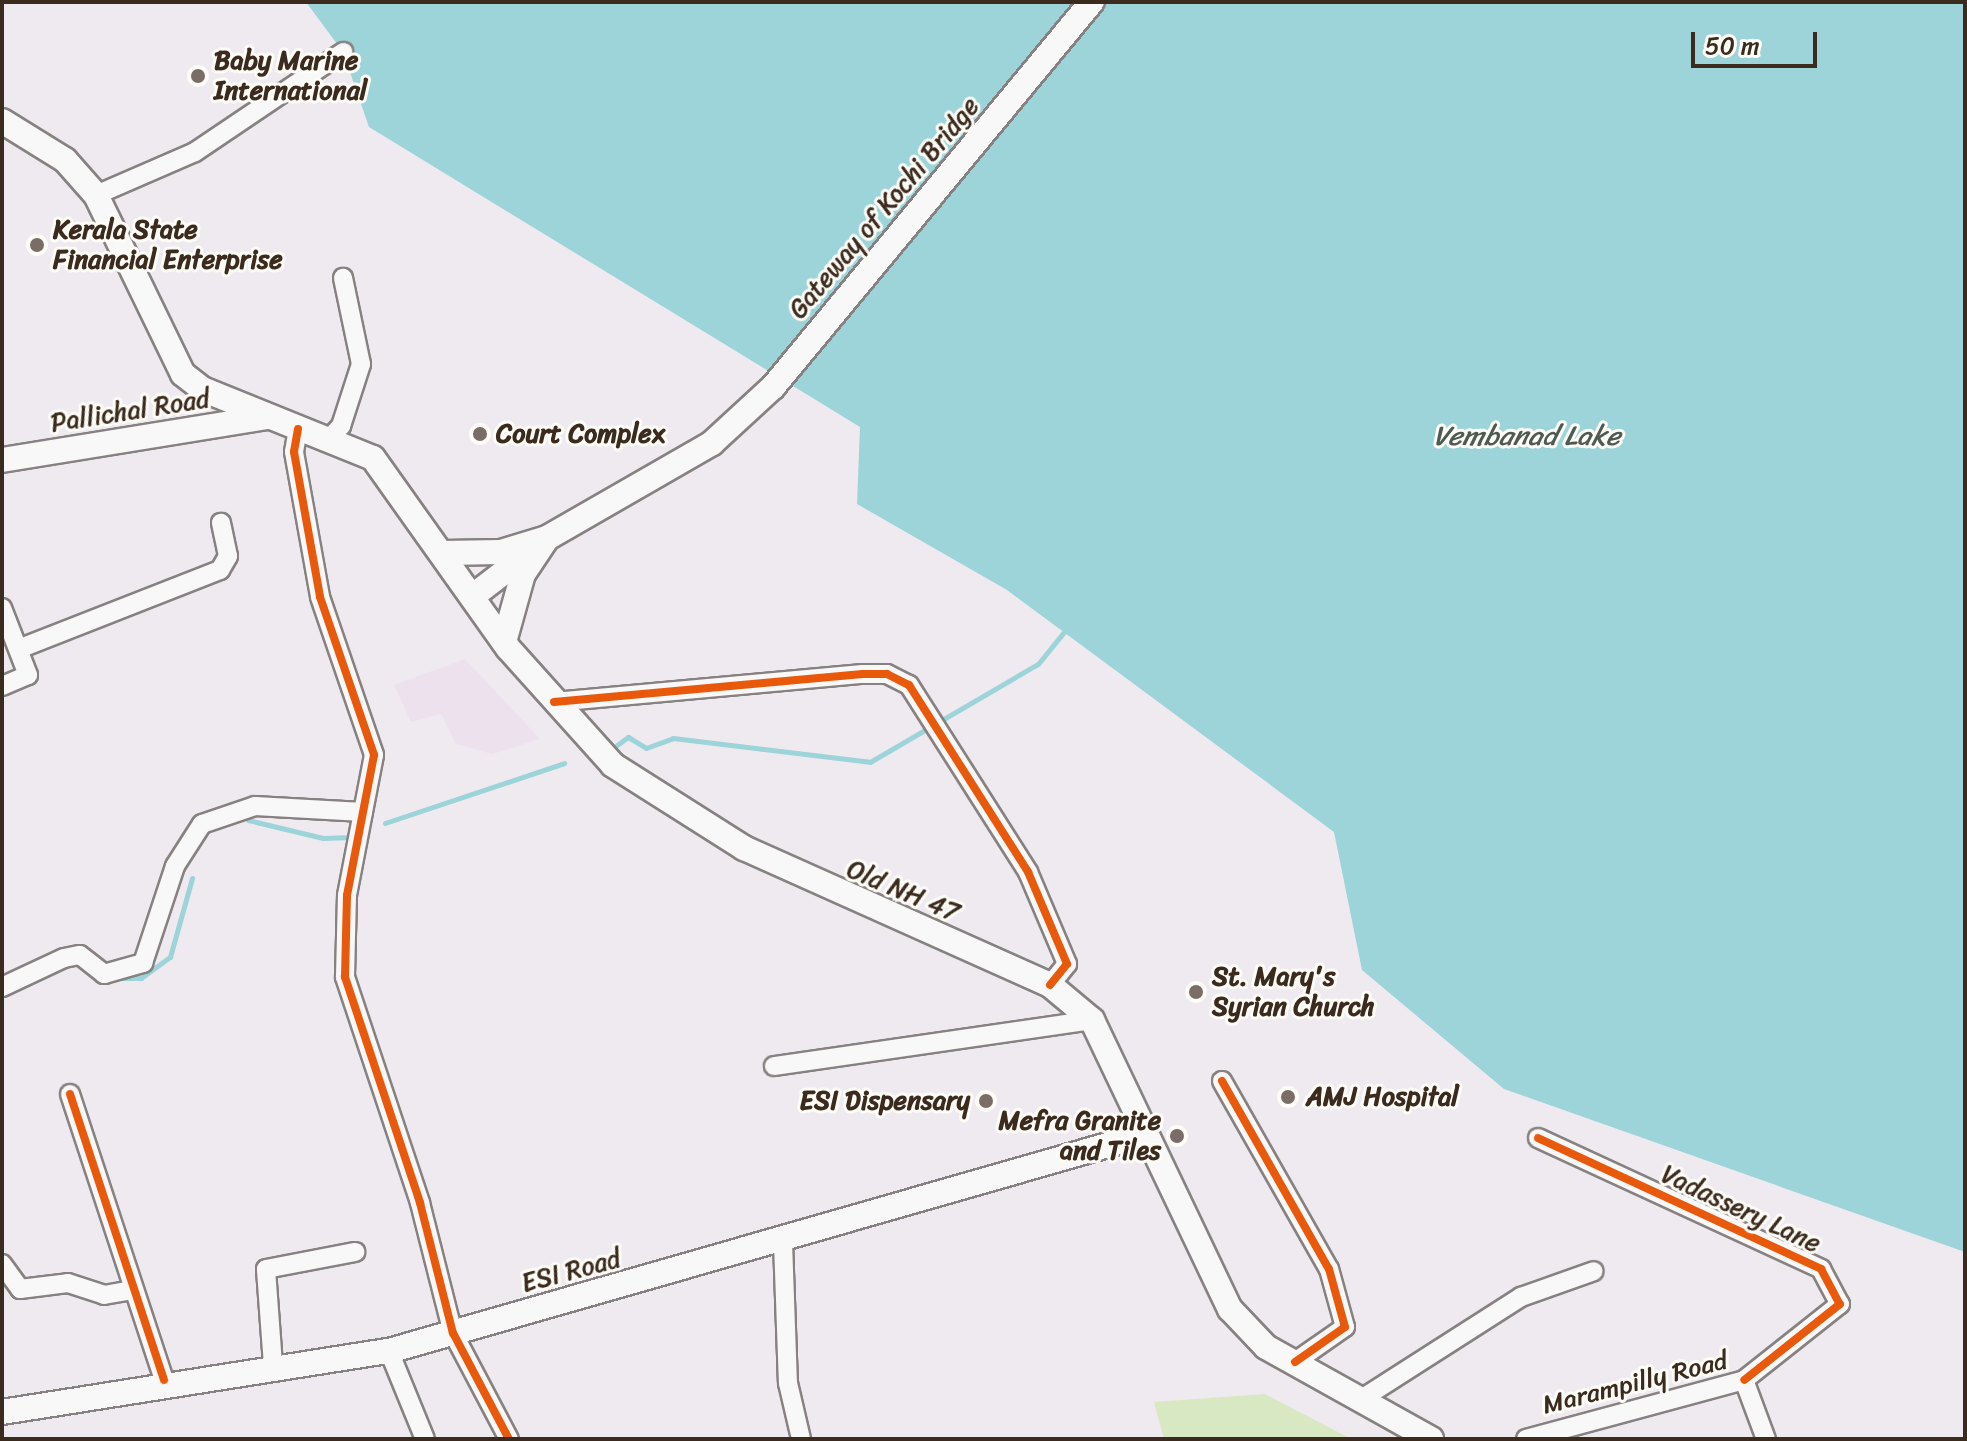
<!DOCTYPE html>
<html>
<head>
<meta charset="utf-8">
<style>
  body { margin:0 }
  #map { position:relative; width:1967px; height:1441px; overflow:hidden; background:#efeaef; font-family:Sriracha,sans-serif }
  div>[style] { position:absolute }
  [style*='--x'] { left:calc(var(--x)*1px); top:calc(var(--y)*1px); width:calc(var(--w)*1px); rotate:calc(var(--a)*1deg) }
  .built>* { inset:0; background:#ede1ee }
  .green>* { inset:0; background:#d8e8c2 }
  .water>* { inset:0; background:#9cd4d9 }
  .stream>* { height:5px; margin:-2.5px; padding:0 2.5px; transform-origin:2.5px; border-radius:2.5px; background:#9cd4d9 }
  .roads { filter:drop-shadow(2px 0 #878281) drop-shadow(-2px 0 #878281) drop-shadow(0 2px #878281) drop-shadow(0 -2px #878281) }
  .minor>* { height:18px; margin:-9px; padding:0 9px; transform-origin:9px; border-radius:9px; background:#f9f8f8 }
  .major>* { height:24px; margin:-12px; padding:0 12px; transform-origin:12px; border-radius:12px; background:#f9f8f8 }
  .cycleway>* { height:8px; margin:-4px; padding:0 4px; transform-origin:4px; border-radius:4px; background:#e8590c }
  .dots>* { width:22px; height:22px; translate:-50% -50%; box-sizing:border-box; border:4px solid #fdfcf7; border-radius:50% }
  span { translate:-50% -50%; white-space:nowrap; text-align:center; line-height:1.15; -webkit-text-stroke:6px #fdfcf7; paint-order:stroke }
  .poi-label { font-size:26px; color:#3b2a1e; font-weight:700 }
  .left { translate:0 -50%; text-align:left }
  .right { translate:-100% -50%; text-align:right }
  .street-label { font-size:26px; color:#3b2a1e }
  .water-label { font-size:28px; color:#4e5a53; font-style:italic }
  .frame { position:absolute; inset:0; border:4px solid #3b2a1e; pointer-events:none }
  .scale { position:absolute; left:1691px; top:32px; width:126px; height:36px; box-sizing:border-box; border:4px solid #3b2a1e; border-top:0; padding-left:10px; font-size:24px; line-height:28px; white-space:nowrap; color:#3b2a1e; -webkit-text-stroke:6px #fdfcf7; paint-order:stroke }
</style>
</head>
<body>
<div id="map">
  <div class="built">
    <div style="clip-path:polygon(465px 659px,540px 739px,492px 754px,456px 744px,441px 714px,411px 722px,394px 685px)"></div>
  </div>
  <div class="green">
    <div style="clip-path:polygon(1265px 1394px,1351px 1439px,1164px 1439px,1154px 1402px)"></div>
  </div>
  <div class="water">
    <div style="clip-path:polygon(306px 2px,1965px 2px,1965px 1252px,1504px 1089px,1362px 970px,1334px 832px,1007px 590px,857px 504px,860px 427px,369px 127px,343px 52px)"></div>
  </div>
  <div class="stream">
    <div style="--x:617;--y:745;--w:14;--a:-36"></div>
    <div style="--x:628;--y:737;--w:21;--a:31"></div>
    <div style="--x:646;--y:748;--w:29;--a:-20"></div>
    <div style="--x:673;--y:738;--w:198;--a:6.9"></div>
    <div style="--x:870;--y:762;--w:194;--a:-30.3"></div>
    <div style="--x:1038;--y:664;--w:41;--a:-50.9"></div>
    <div style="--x:248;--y:820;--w:77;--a:13.5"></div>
    <div style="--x:323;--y:838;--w:29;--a:-2"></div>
    <div style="--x:385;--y:823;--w:189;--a:-18.5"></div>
    <div style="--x:105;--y:978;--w:36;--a:0"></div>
    <div style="--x:141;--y:978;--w:36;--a:-36"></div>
    <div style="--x:170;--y:957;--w:82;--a:-74.4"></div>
  </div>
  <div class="roads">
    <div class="minor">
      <div style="--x:96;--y:195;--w:108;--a:-23.5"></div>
      <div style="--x:195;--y:152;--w:179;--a:-34"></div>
      <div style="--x:298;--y:429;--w:23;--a:100"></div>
      <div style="--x:294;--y:452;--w:147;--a:79.8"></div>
      <div style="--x:320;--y:597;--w:167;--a:71.1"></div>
      <div style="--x:374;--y:755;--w:143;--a:100.9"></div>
      <div style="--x:347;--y:895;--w:82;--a:91.4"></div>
      <div style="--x:345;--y:977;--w:238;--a:71.6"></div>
      <div style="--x:420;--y:1203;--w:134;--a:75.8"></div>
      <div style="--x:453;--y:1333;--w:120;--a:62.2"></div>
      <div style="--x:327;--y:441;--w:21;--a:-47"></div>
      <div style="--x:341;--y:426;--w:65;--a:-72.1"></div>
      <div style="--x:361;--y:364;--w:88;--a:-101.8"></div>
      <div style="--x:2;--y:608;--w:72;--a:68.8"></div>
      <div style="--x:28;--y:675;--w:28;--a:157"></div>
      <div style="--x:21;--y:648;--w:214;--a:-21.4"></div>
      <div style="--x:220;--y:570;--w:16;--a:-60"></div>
      <div style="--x:228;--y:556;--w:34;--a:-102"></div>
      <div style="--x:554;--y:702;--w:310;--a:-5.2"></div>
      <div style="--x:863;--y:674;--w:24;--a:0"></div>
      <div style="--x:887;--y:674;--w:25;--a:27"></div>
      <div style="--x:909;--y:685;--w:222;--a:57.5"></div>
      <div style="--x:1028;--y:872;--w:100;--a:67"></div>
      <div style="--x:1067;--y:964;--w:27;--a:129"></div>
      <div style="--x:2;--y:987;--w:68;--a:-25.1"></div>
      <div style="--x:64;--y:958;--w:16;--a:-11"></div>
      <div style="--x:80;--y:955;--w:31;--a:38"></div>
      <div style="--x:104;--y:974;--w:41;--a:-15.8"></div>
      <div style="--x:143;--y:963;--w:102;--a:-71.7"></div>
      <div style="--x:175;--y:866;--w:50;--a:-57.3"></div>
      <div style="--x:202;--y:824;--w:56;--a:-18.8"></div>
      <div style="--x:255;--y:806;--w:108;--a:3.2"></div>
      <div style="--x:774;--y:1066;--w:321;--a:-8.2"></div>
      <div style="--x:1222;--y:1081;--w:216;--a:60.4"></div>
      <div style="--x:1329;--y:1269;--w:60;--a:74.6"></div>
      <div style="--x:1345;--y:1327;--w:61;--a:145"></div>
      <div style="--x:70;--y:1094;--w:301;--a:71.8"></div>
      <div style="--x:1538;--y:1138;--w:312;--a:24.8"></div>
      <div style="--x:1821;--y:1269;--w:40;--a:62"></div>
      <div style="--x:1840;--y:1304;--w:122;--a:141.6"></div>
      <div style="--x:783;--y:1242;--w:141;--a:88"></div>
      <div style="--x:788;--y:1383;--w:57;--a:76.9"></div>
      <div style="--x:2;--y:1264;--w:31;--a:54"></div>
      <div style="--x:20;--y:1289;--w:48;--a:-7.1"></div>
      <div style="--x:68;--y:1283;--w:38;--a:18"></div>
      <div style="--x:104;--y:1295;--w:28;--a:-10"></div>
      <div style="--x:389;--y:1351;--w:95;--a:67.8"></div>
      <div style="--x:273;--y:1365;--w:96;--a:-94.2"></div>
      <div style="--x:266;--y:1269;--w:91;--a:-10.8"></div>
      <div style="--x:1363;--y:1398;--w:188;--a:-32.6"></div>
      <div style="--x:1521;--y:1297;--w:77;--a:-19.6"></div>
      <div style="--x:1526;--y:1439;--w:226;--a:-15.1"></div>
      <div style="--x:1744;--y:1380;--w:63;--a:69.6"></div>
    </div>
    <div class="major">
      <div style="--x:2;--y:121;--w:74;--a:31.8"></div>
      <div style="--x:65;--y:160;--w:47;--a:48.5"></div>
      <div style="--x:96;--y:195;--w:199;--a:64.1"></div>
      <div style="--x:183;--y:374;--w:24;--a:38"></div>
      <div style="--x:202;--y:389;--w:184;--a:22"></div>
      <div style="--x:373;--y:458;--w:233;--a:54.6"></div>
      <div style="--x:508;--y:648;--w:157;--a:48.1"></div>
      <div style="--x:613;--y:765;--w:155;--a:32.4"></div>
      <div style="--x:744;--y:848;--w:335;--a:24.1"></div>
      <div style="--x:1050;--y:985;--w:55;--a:39.8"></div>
      <div style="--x:1092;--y:1020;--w:320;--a:64.5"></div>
      <div style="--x:1230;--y:1309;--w:52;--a:46.5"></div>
      <div style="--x:1266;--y:1347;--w:189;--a:29.1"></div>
      <div style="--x:2;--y:460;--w:269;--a:-9.2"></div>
      <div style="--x:443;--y:553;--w:58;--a:-1"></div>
      <div style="--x:501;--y:552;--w:48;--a:-16.9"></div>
      <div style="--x:473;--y:596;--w:72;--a:-37.7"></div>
      <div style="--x:504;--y:642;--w:71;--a:-74.4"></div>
      <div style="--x:523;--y:574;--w:43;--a:-56.3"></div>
      <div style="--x:547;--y:538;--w:190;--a:-29.9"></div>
      <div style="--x:712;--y:443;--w:83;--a:-42.6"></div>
      <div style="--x:773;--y:387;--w:500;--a:-50.4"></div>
      <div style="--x:2;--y:1412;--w:392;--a:-9"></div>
      <div style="--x:389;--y:1351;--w:784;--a:-15.99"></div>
    </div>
  </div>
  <div class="cycleway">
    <div style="--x:298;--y:429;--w:23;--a:100"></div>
    <div style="--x:294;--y:452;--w:147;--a:79.8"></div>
    <div style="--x:320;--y:597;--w:167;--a:71.1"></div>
    <div style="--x:374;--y:755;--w:143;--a:100.9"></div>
    <div style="--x:347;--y:895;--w:82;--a:91.4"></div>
    <div style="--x:345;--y:977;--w:238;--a:71.6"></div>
    <div style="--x:420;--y:1203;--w:134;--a:75.8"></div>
    <div style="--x:453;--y:1333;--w:120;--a:62.2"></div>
    <div style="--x:554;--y:702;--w:310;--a:-5.2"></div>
    <div style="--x:863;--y:674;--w:24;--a:0"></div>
    <div style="--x:887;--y:674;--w:25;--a:27"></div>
    <div style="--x:909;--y:685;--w:222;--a:57.5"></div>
    <div style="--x:1028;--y:872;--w:100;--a:67"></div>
    <div style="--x:1067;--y:964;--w:27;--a:129"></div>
    <div style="--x:1222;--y:1081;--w:216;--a:60.4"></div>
    <div style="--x:1329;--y:1269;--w:60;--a:74.6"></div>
    <div style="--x:1345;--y:1327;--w:61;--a:145"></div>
    <div style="--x:70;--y:1094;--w:301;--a:71.8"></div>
    <div style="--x:1538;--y:1138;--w:312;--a:24.8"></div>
    <div style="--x:1821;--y:1269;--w:40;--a:62"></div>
    <div style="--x:1840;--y:1304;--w:122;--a:141.6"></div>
  </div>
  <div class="dots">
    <div style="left:198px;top:76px;background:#7a6d67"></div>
    <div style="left:37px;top:245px;background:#7a6d67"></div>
    <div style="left:480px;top:434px;background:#7a6d67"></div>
    <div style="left:1196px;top:992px;background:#7a6d67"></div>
    <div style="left:1288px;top:1097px;background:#7a6d67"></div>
    <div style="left:986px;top:1101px;background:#7a6d67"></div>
    <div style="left:1177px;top:1136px;background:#7a6d67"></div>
  </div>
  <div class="poi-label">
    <span class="left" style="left:214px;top:76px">Baby Marine<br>International</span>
    <span class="left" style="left:53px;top:245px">Kerala State<br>Financial Enterprise</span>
    <span class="left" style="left:496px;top:434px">Court Complex</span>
    <span class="left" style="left:1212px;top:992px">St. Mary's<br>Syrian Church</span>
    <span class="left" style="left:1306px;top:1097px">AMJ Hospital</span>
    <span class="right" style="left:970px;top:1101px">ESI Dispensary</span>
    <span class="right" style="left:1161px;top:1136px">Mefra Granite<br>and Tiles</span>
  </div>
  <div class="street-label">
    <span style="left:884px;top:208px;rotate:-50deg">Gateway of Kochi Bridge</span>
    <span style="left:130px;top:411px;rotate:-9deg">Pallichal Road</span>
    <span style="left:903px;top:891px;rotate:23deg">Old NH 47</span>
    <span style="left:1741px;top:1209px;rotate:25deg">Vadassery Lane</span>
    <span style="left:571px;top:1271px;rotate:-15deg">ESI Road</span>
    <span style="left:1635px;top:1383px;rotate:-14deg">Marampilly Road</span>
  </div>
  <div class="water-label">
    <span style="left:1527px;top:436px">Vembanad Lake</span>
  </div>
  <div class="frame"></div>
  <div class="scale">50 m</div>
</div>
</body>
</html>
